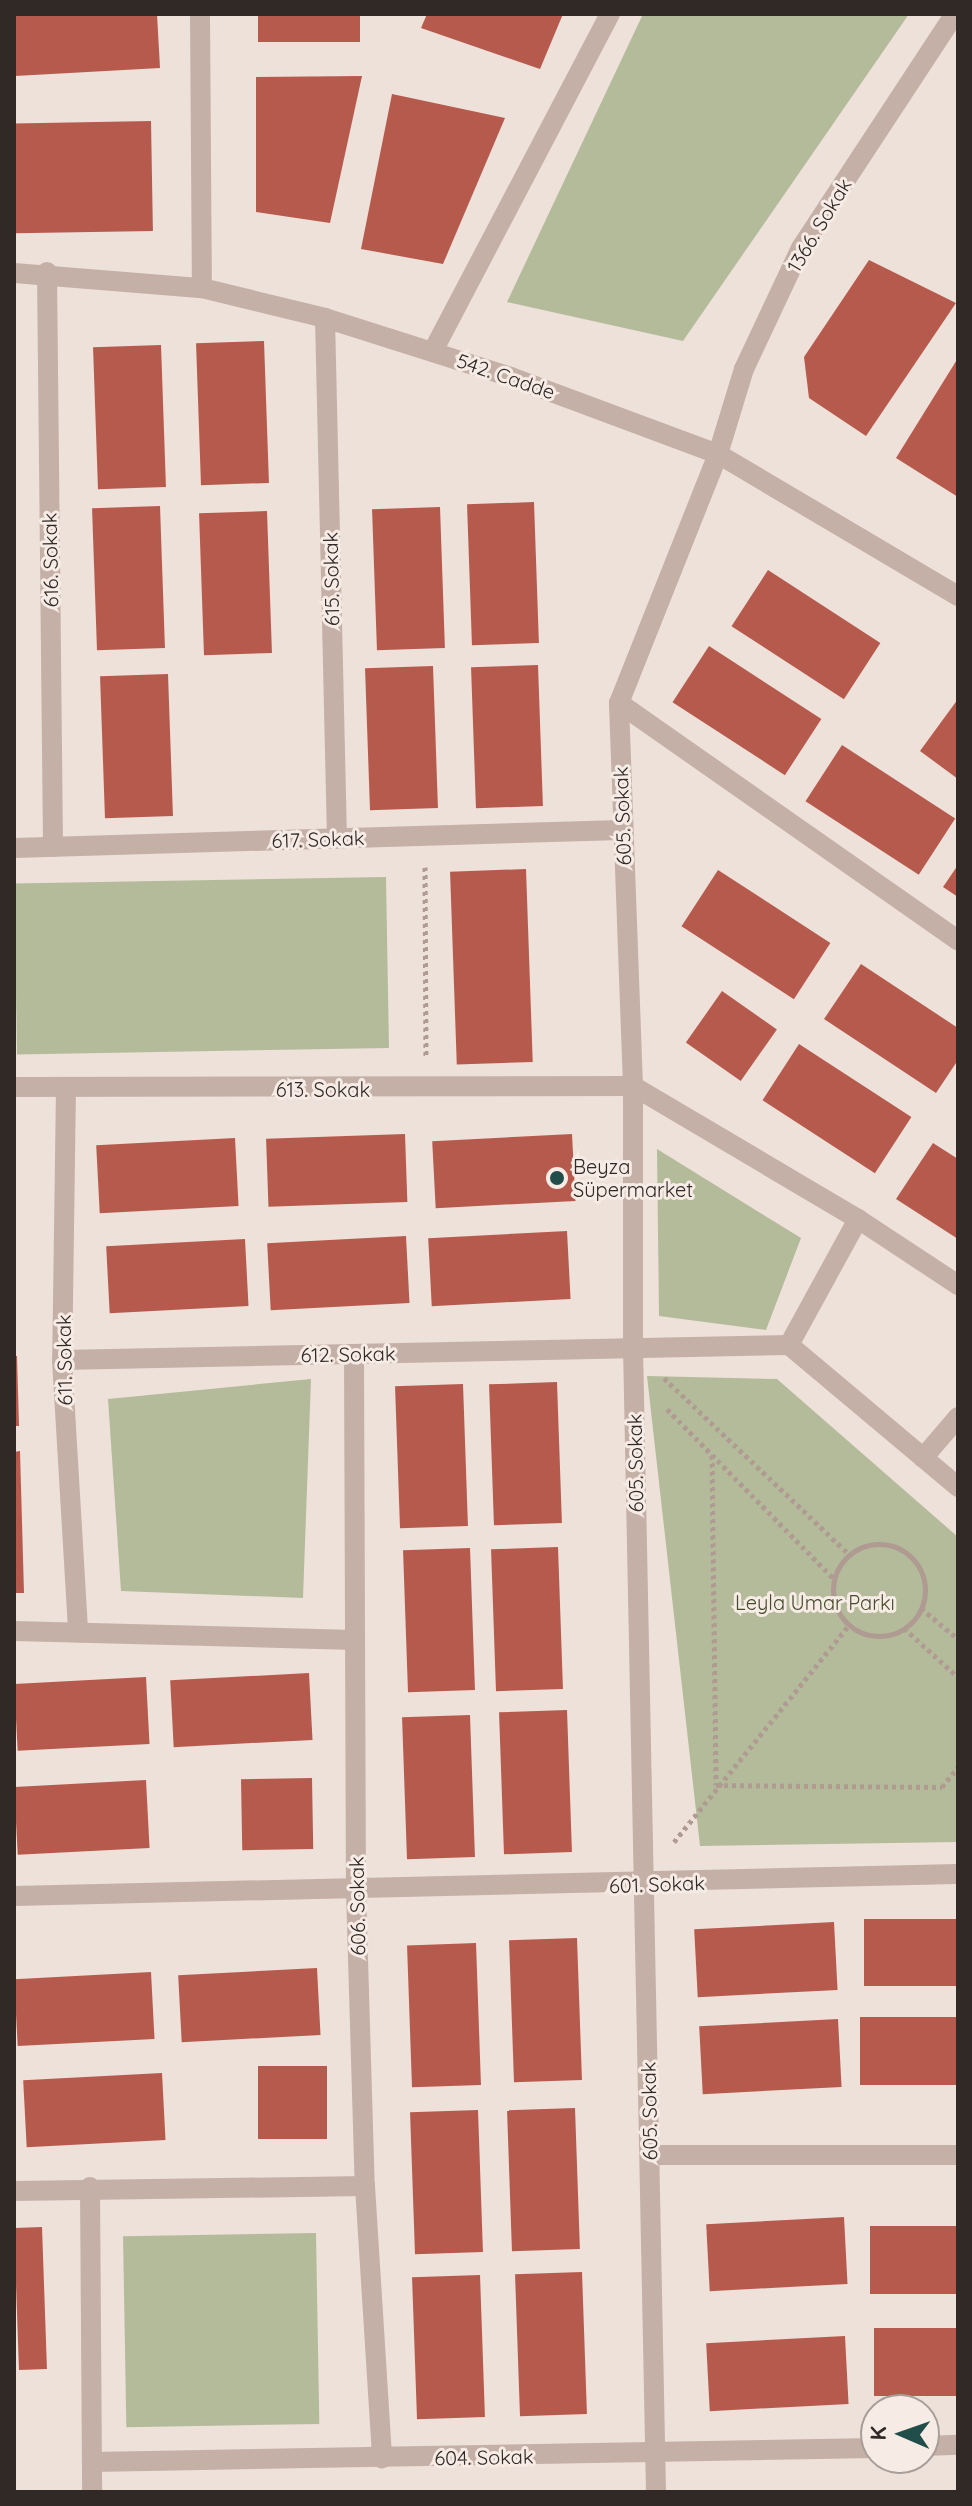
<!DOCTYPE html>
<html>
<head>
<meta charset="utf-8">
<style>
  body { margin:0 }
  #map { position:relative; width:972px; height:2506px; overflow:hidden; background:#eee1d9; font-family:Quicksand,sans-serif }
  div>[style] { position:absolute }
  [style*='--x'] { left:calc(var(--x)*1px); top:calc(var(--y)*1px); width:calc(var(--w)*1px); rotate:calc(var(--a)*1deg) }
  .green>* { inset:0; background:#b4bb9b; transform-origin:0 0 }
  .building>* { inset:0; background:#b75a4e; transform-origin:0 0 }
  .path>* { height:5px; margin-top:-2.5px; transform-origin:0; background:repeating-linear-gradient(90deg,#af9b91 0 4px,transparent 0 8px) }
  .path>.ring { margin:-2.5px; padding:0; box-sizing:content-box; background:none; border:5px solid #af9b91; border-radius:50% }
  .minor>* { height:20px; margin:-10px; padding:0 10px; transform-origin:10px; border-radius:10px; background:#c4b0a7 }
  .dots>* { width:22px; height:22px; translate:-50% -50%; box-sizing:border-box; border:4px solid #f6ece5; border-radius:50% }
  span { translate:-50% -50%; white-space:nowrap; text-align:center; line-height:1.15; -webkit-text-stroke:6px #f6ece5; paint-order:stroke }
  .street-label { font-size:20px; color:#312926 }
  .poi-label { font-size:20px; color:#312926 }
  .left { translate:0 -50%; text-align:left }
  .park-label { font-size:20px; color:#454d2d }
  .frame { position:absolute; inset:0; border:16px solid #312926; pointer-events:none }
  .north { position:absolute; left:860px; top:2394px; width:80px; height:80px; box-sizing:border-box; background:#f6ece5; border:2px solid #a79e99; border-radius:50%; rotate:272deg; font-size:22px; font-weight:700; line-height:32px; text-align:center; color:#312926 }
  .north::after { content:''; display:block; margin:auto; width:28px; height:36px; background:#214e4b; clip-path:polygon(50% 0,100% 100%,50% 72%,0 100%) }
</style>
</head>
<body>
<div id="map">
  <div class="green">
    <div style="clip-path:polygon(643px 14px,909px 14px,683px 341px,507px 302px)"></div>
    <div style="left:386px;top:877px;width:171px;height:372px;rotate:89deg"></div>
    <div style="clip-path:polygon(657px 1149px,801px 1238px,766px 1330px,659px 1316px)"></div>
    <div style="clip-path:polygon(647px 1376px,777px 1379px,958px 1537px,958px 1842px,700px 1846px)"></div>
    <div style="clip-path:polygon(311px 1379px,303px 1598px,121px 1591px,108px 1399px)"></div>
    <div style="left:316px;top:2233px;width:191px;height:193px;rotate:89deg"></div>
  </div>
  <div class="building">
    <div style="clip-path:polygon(14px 14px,157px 14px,160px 68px,15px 76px)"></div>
    <div style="left:258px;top:14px;width:102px;height:28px"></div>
    <div style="clip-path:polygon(427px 14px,563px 14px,540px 69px,421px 28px)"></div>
    <div style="clip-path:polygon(362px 76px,330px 223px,256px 212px,256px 77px)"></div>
    <div style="clip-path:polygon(392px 94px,505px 118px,443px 264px,361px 249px)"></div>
    <div style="left:151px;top:121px;width:110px;height:137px;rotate:89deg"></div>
    <div style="clip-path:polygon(869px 260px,956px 303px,866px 436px,809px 398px,804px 357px)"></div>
    <div style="left:264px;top:341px;width:142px;height:68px;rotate:88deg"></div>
    <div style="left:161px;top:345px;width:142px;height:68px;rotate:88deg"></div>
    <div style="clip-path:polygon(958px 358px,958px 497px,896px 458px)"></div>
    <div style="left:534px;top:502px;width:141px;height:67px;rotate:88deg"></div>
    <div style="left:160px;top:506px;width:142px;height:68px;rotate:88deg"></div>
    <div style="left:440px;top:507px;width:141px;height:68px;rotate:88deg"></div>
    <div style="left:267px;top:511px;width:142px;height:68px;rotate:88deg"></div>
    <div style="left:768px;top:570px;width:134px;height:67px;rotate:33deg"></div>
    <div style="left:709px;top:646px;width:134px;height:67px;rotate:33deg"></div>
    <div style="left:538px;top:665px;width:141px;height:67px;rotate:88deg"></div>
    <div style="left:433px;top:666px;width:142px;height:68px;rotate:88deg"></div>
    <div style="left:168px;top:674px;width:142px;height:68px;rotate:88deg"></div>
    <div style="clip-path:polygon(958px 699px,958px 779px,920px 751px)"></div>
    <div style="left:842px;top:745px;width:135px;height:67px;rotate:33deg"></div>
    <div style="clip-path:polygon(958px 865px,958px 897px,943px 887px)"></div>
    <div style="left:526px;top:869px;width:193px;height:76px;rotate:88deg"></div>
    <div style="left:718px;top:870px;width:134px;height:67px;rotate:33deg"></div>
    <div style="clip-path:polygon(861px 964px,958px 1028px,958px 1060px,936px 1093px,824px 1019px)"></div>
    <div style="left:722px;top:991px;width:67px;height:63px;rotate:35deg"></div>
    <div style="left:799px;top:1044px;width:134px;height:67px;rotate:33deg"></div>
    <div style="left:405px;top:1134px;width:68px;height:139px;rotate:88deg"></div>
    <div style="left:572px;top:1134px;width:67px;height:140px;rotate:87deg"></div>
    <div style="left:235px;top:1138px;width:68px;height:139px;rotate:87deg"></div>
    <div style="clip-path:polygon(933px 1143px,958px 1159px,958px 1239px,896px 1199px)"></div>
    <div style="left:567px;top:1231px;width:68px;height:139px;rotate:87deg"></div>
    <div style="left:406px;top:1236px;width:67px;height:139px;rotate:87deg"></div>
    <div style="left:245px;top:1239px;width:67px;height:139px;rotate:87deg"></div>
    <div style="clip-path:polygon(14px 1356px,17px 1356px,19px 1426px,14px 1426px)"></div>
    <div style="left:557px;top:1382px;width:141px;height:68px;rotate:88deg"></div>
    <div style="left:463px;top:1384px;width:142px;height:68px;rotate:88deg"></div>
    <div style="clip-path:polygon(20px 1451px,24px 1593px,14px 1593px,14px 1452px)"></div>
    <div style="left:558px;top:1547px;width:142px;height:67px;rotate:88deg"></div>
    <div style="left:470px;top:1548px;width:142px;height:67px;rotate:88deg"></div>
    <div style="left:309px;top:1673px;width:67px;height:139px;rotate:87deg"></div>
    <div style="left:146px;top:1677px;width:67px;height:132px;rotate:87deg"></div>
    <div style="left:567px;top:1710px;width:142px;height:68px;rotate:88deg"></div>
    <div style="left:470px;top:1715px;width:142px;height:68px;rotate:88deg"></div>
    <div style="left:312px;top:1778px;width:71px;height:71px;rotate:89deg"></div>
    <div style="left:146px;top:1780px;width:68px;height:132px;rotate:87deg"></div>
    <div style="left:958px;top:1919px;width:67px;height:94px;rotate:90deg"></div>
    <div style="left:834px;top:1922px;width:68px;height:140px;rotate:87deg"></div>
    <div style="left:577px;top:1938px;width:142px;height:68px;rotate:88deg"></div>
    <div style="left:476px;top:1943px;width:142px;height:69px;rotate:88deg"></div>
    <div style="left:317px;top:1968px;width:67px;height:139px;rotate:87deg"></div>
    <div style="left:151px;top:1972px;width:67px;height:137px;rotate:87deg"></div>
    <div style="left:958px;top:2017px;width:68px;height:98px;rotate:90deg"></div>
    <div style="left:838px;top:2019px;width:68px;height:139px;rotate:87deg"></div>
    <div style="left:258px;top:2066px;width:69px;height:73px"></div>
    <div style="left:162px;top:2073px;width:67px;height:139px;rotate:87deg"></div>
    <div style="left:575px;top:2108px;width:141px;height:68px;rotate:88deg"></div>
    <div style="left:478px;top:2110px;width:142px;height:68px;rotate:88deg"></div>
    <div style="left:844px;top:2217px;width:67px;height:138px;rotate:87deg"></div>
    <div style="left:958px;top:2226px;width:68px;height:88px;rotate:90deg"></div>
    <div style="left:42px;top:2227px;width:142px;height:28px;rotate:88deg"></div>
    <div style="left:582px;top:2272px;width:142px;height:67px;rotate:88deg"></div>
    <div style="left:480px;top:2275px;width:142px;height:68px;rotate:88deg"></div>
    <div style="left:958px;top:2328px;width:68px;height:84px;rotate:90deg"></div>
    <div style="left:845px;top:2336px;width:68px;height:139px;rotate:87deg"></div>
  </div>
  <div class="path">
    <div style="--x:425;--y:867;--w:190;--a:89.7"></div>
    <div style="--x:664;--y:1378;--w:255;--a:43.6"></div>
    <div style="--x:667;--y:1409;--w:238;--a:45.5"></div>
    <div style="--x:712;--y:1455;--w:330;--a:89.3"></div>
    <div style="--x:716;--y:1785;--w:226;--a:0.5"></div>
    <div style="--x:942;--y:1787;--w:26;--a:-51"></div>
    <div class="ring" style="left:833px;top:1544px;width:87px;height:87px"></div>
    <div style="--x:921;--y:1608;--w:48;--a:40"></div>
    <div style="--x:904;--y:1628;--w:73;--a:42.2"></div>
    <div style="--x:674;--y:1842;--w:279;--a:-51.1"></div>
  </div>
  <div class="minor">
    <div style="--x:200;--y:14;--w:274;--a:89.6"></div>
    <div style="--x:47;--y:272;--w:575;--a:89.4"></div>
    <div style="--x:14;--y:273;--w:189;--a:4.6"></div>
    <div style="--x:202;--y:288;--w:127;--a:13.7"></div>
    <div style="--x:325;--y:318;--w:195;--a:17.6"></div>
    <div style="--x:511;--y:377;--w:221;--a:20.4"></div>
    <div style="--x:718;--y:454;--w:279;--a:30.6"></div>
    <div style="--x:325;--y:318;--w:521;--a:88.68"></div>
    <div style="--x:433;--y:351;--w:381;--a:-62.3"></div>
    <div style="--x:619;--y:703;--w:414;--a:35"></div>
    <div style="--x:14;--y:848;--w:608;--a:-1.7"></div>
    <div style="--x:14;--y:1087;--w:619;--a:-0.09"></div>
    <div style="--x:633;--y:1086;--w:261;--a:30.6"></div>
    <div style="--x:858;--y:1219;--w:120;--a:33.4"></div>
    <div style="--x:66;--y:1087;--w:273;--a:90.8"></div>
    <div style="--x:62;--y:1360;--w:273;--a:86.6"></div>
    <div style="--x:789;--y:1345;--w:144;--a:-61.3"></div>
    <div style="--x:354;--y:1354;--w:537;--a:89.79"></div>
    <div style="--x:356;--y:1891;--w:295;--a:88.3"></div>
    <div style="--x:365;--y:2186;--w:273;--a:86.4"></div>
    <div style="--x:62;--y:1360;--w:727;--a:-1.18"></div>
    <div style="--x:789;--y:1345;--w:221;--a:40"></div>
    <div style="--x:923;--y:1458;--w:54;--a:-49.5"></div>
    <div style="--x:14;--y:1631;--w:341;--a:1.5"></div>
    <div style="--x:14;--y:1896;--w:944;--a:-1.34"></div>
    <div style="--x:650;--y:2155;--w:308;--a:0"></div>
    <div style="--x:90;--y:2187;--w:305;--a:89.6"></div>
    <div style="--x:14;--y:2191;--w:351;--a:-0.8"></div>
    <div style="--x:924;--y:2446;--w:34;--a:-2"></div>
    <div style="--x:92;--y:2462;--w:784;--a:-1.02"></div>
    <div style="--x:656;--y:2492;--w:1144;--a:-91.15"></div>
    <div style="--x:633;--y:1348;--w:262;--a:-90"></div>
    <div style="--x:633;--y:1086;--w:383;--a:-92.1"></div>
    <div style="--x:619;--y:703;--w:268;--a:-68.3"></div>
    <div style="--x:718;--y:454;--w:89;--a:-73"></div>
    <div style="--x:744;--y:369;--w:134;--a:-64.8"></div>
    <div style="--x:801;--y:248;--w:280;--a:-56.7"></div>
  </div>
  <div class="dots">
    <div style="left:557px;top:1178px;background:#214e4b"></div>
  </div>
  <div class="street-label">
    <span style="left:819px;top:225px;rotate:-59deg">1366. Sokak</span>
    <span style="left:506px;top:376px;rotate:19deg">542. Cadde</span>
    <span style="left:50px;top:560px;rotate:-91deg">616. Sokak</span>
    <span style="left:331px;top:579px;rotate:-91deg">615. Sokak</span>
    <span style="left:622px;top:816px;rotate:-92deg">605. Sokak</span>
    <span style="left:318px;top:839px;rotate:-2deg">617. Sokak</span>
    <span style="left:323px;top:1089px">613. Sokak</span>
    <span style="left:348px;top:1354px;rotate:-1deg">612. Sokak</span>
    <span style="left:64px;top:1360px;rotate:-91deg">611. Sokak</span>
    <span style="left:635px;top:1463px;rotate:-91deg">605. Sokak</span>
    <span style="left:657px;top:1884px;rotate:-2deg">601. Sokak</span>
    <span style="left:357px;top:1906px;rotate:-91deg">606. Sokak</span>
    <span style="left:649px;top:2111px;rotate:-91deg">605. Sokak</span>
    <span style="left:484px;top:2457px;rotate:-1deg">604. Sokak</span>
  </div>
  <div class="poi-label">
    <span class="left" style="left:573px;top:1178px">Beyza<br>Süpermarket</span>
  </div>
  <div class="park-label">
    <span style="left:815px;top:1602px">Leyla Umar Parkı</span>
  </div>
  <div class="frame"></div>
  <div class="north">K</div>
</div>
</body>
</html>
